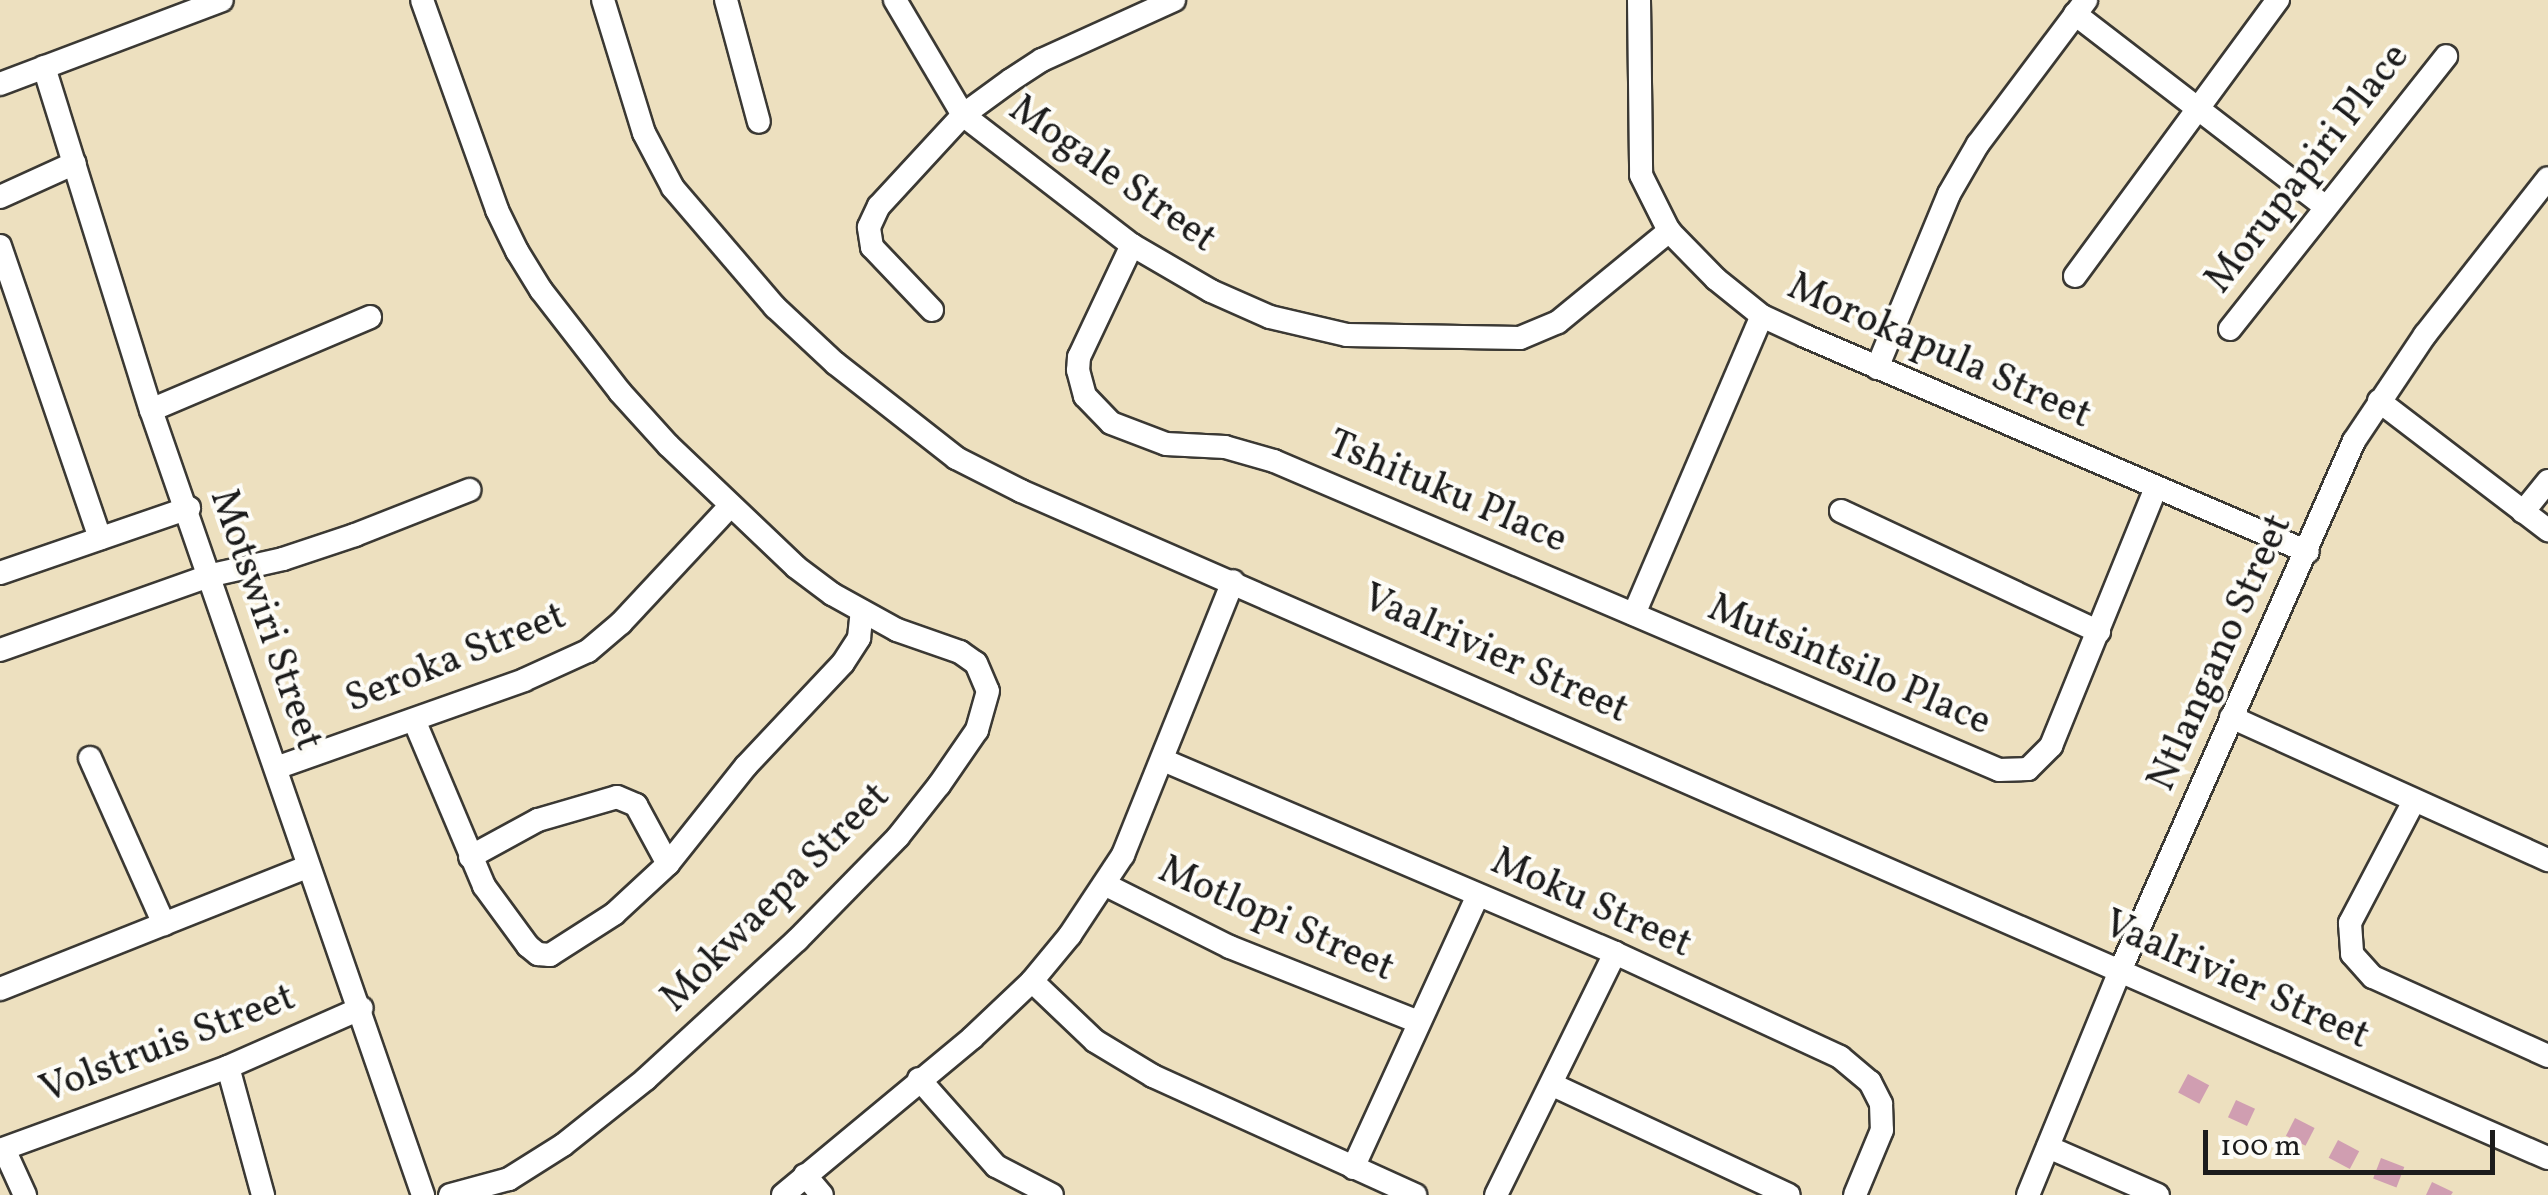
<!DOCTYPE html>
<html>
<head>
<meta charset="utf-8">
<style>
  body { margin:0 }
  #map { position:relative; width:2548px; height:1195px; overflow:hidden; background:#ede0bf; font-family:Vollkorn,serif }
  div>[style] { position:absolute }
  [style*='--x'] { left:calc(var(--x)*1px); top:calc(var(--y)*1px); width:calc(var(--w)*1px); rotate:calc(var(--a)*1deg) }
  .building>* { inset:0; background:#d09eb1; transform-origin:0 0 }
  .roads { filter:drop-shadow(2px 0 #3b3934) drop-shadow(-2px 0 #3b3934) drop-shadow(0 2px #3b3934) drop-shadow(0 -2px #3b3934) }
  .minor>* { height:22px; margin:-11px; padding:0 11px; transform-origin:11px; border-radius:11px; background:#fff }
  span { translate:-50% -50%; white-space:nowrap; text-align:center; line-height:1.15; -webkit-text-stroke:8px #fdfcf7; paint-order:stroke }
  .street-label { font-size:40px; color:#1c1c1c }
  .scale { position:absolute; left:2203px; top:1130px; width:292px; height:45px; box-sizing:border-box; border:5px solid #1c1c1c; border-top:0; padding-left:12px; font-size:30px; line-height:35px; white-space:nowrap; color:#1c1c1c; -webkit-text-stroke:8px #fdfcf7; paint-order:stroke }
</style>
</head>
<body>
<div id="map">
  <div class="building">
    <div style="left:2188px;top:1074px;width:24px;height:21px;rotate:28deg"></div>
    <div style="left:2236px;top:1100px;width:21px;height:19px;rotate:25deg"></div>
    <div style="left:2295px;top:1118px;width:22px;height:20px;rotate:27deg"></div>
    <div style="left:2338px;top:1140px;width:24px;height:20px;rotate:28deg"></div>
    <div style="left:2381px;top:1158px;width:25px;height:22px;rotate:21deg"></div>
    <div style="clip-path:polygon(2432px 1182px,2453px 1192px,2451px 1195px,2426px 1195px)"></div>
  </div>
  <div class="roads">
    <div class="minor">
      <div style="--x:422;--y:0;--w:223;--a:70.3"></div>
      <div style="--x:497;--y:210;--w:46;--a:64"></div>
      <div style="--x:517;--y:251;--w:46;--a:58.4"></div>
      <div style="--x:541;--y:290;--w:129;--a:52.2"></div>
      <div style="--x:620;--y:392;--w:72;--a:47.8"></div>
      <div style="--x:668;--y:445;--w:177;--a:43.6"></div>
      <div style="--x:796;--y:567;--w:45;--a:36.9"></div>
      <div style="--x:832;--y:594;--w:74;--a:29"></div>
      <div style="--x:897;--y:630;--w:67;--a:19.2"></div>
      <div style="--x:960;--y:652;--w:19;--a:35"></div>
      <div style="--x:976;--y:663;--w:30;--a:67"></div>
      <div style="--x:988;--y:691;--w:41;--a:105.8"></div>
      <div style="--x:977;--y:730;--w:67;--a:124.6"></div>
      <div style="--x:939;--y:785;--w:66;--a:128.3"></div>
      <div style="--x:898;--y:837;--w:144;--a:134.4"></div>
      <div style="--x:797;--y:940;--w:205;--a:137.4"></div>
      <div style="--x:646;--y:1079;--w:106;--a:141.5"></div>
      <div style="--x:563;--y:1145;--w:64;--a:147.8"></div>
      <div style="--x:509;--y:1179;--w:61;--a:164.8"></div>
      <div style="--x:603;--y:0;--w:139;--a:72.9"></div>
      <div style="--x:644;--y:133;--w:62;--a:62.2"></div>
      <div style="--x:673;--y:188;--w:157;--a:49.4"></div>
      <div style="--x:775;--y:307;--w:82;--a:43"></div>
      <div style="--x:835;--y:363;--w:154;--a:38.1"></div>
      <div style="--x:956;--y:458;--w:73;--a:26.9"></div>
      <div style="--x:1021;--y:491;--w:1666;--a:23.6"></div>
      <div style="--x:726;--y:0;--w:126;--a:74.9"></div>
      <div style="--x:895;--y:0;--w:134;--a:59.4"></div>
      <div style="--x:963;--y:115;--w:213;--a:37.6"></div>
      <div style="--x:1132;--y:245;--w:91;--a:30.2"></div>
      <div style="--x:1211;--y:291;--w:64;--a:23.8"></div>
      <div style="--x:1270;--y:317;--w:79;--a:13.2"></div>
      <div style="--x:1347;--y:335;--w:173;--a:1"></div>
      <div style="--x:1520;--y:338;--w:41;--a:-22.8"></div>
      <div style="--x:1558;--y:322;--w:144;--a:-39.3"></div>
      <div style="--x:1639;--y:0;--w:175;--a:89.3"></div>
      <div style="--x:1641;--y:175;--w:63;--a:63.4"></div>
      <div style="--x:1669;--y:231;--w:67;--a:45.6"></div>
      <div style="--x:1716;--y:279;--w:59;--a:38.8"></div>
      <div style="--x:1762;--y:316;--w:47;--a:24.9"></div>
      <div style="--x:1805;--y:336;--w:547;--a:23.24"></div>
      <div style="--x:2075;--y:14;--w:314;--a:37.6"></div>
      <div style="--x:44;--y:67;--w:359;--a:72.7"></div>
      <div style="--x:151;--y:410;--w:831;--a:70.89"></div>
      <div style="--x:0;--y:84;--w:237;--a:-20.7"></div>
      <div style="--x:0;--y:197;--w:82;--a:-24.4"></div>
      <div style="--x:1132;--y:245;--w:124;--a:115.3"></div>
      <div style="--x:1079;--y:357;--w:13;--a:94"></div>
      <div style="--x:1078;--y:370;--w:27;--a:75"></div>
      <div style="--x:1085;--y:396;--w:37;--a:46"></div>
      <div style="--x:1111;--y:423;--w:59;--a:20.9"></div>
      <div style="--x:1166;--y:444;--w:59;--a:2.9"></div>
      <div style="--x:1225;--y:447;--w:51;--a:15.9"></div>
      <div style="--x:1274;--y:461;--w:788;--a:23.08"></div>
      <div style="--x:1999;--y:770;--w:29;--a:-2"></div>
      <div style="--x:2028;--y:769;--w:33;--a:-45"></div>
      <div style="--x:2051;--y:746;--w:276;--a:-67.9"></div>
      <div style="--x:0;--y:246;--w:309;--a:71.1"></div>
      <div style="--x:2075;--y:276;--w:343;--a:-53.7"></div>
      <div style="--x:932;--y:310;--w:87;--a:-133.6"></div>
      <div style="--x:872;--y:247;--w:20;--a:-99"></div>
      <div style="--x:869;--y:227;--w:23;--a:-65"></div>
      <div style="--x:879;--y:206;--w:124;--a:-47.3"></div>
      <div style="--x:963;--y:115;--w:59;--a:-36.1"></div>
      <div style="--x:1011;--y:80;--w:37;--a:-33"></div>
      <div style="--x:1042;--y:60;--w:145;--a:-24.4"></div>
      <div style="--x:2230;--y:329;--w:348;--a:-51.6"></div>
      <div style="--x:1877;--y:368;--w:188;--a:-67.5"></div>
      <div style="--x:1949;--y:194;--w:58;--a:-59.9"></div>
      <div style="--x:1978;--y:144;--w:180;--a:-53.1"></div>
      <div style="--x:2379;--y:401;--w:213;--a:37.4"></div>
      <div style="--x:151;--y:410;--w:238;--a:-23"></div>
      <div style="--x:1841;--y:511;--w:285;--a:25.1"></div>
      <div style="--x:2523;--y:512;--w:40;--a:-51"></div>
      <div style="--x:0;--y:573;--w:200;--a:-19"></div>
      <div style="--x:1634;--y:614;--w:324;--a:-66.8"></div>
      <div style="--x:0;--y:650;--w:225;--a:-19.5"></div>
      <div style="--x:212;--y:575;--w:73;--a:-12.7"></div>
      <div style="--x:283;--y:559;--w:76;--a:-18.4"></div>
      <div style="--x:355;--y:535;--w:123;--a:-21.5"></div>
      <div style="--x:2231;--y:717;--w:348;--a:24.3"></div>
      <div style="--x:414;--y:720;--w:180;--a:67.1"></div>
      <div style="--x:484;--y:886;--w:74;--a:53.7"></div>
      <div style="--x:528;--y:946;--w:13;--a:39"></div>
      <div style="--x:538;--y:954;--w:12;--a:5"></div>
      <div style="--x:550;--y:955;--w:76;--a:-32.6"></div>
      <div style="--x:614;--y:914;--w:74;--a:-42.8"></div>
      <div style="--x:668;--y:864;--w:125;--a:-51.5"></div>
      <div style="--x:746;--y:766;--w:141;--a:-46.7"></div>
      <div style="--x:843;--y:663;--w:30;--a:-57"></div>
      <div style="--x:859;--y:638;--w:27;--a:-84"></div>
      <div style="--x:90;--y:758;--w:182;--a:66"></div>
      <div style="--x:1163;--y:760;--w:491;--a:23.1"></div>
      <div style="--x:1615;--y:953;--w:248;--a:24.8"></div>
      <div style="--x:1840;--y:1057;--w:39;--a:40"></div>
      <div style="--x:1870;--y:1082;--w:25;--a:63"></div>
      <div style="--x:1881;--y:1104;--w:26;--a:88"></div>
      <div style="--x:1882;--y:1130;--w:70;--a:112.6"></div>
      <div style="--x:276;--y:768;--w:263;--a:-19.5"></div>
      <div style="--x:524;--y:680;--w:70;--a:-24.4"></div>
      <div style="--x:588;--y:651;--w:43;--a:-40.3"></div>
      <div style="--x:621;--y:623;--w:160;--a:-47"></div>
      <div style="--x:2414;--y:801;--w:138;--a:117.7"></div>
      <div style="--x:2350;--y:923;--w:31;--a:86"></div>
      <div style="--x:2352;--y:954;--w:31;--a:48"></div>
      <div style="--x:2373;--y:977;--w:192;--a:24.3"></div>
      <div style="--x:470;--y:857;--w:77;--a:-28.6"></div>
      <div style="--x:538;--y:820;--w:82;--a:-16.2"></div>
      <div style="--x:617;--y:797;--w:21;--a:23"></div>
      <div style="--x:636;--y:805;--w:67;--a:61.5"></div>
      <div style="--x:1106;--y:885;--w:139;--a:26.6"></div>
      <div style="--x:1230;--y:947;--w:202;--a:21.7"></div>
      <div style="--x:1032;--y:981;--w:87;--a:43.6"></div>
      <div style="--x:1095;--y:1041;--w:68;--a:31.1"></div>
      <div style="--x:1153;--y:1076;--w:288;--a:24.4"></div>
      <div style="--x:0;--y:989;--w:330;--a:-21.7"></div>
      <div style="--x:228;--y:1067;--w:133;--a:74.7"></div>
      <div style="--x:919;--y:1079;--w:116;--a:48.5"></div>
      <div style="--x:996;--y:1166;--w:63;--a:27.4"></div>
      <div style="--x:1553;--y:1085;--w:260;--a:25"></div>
      <div style="--x:2048;--y:1147;--w:120;--a:23.6"></div>
      <div style="--x:4;--y:1149;--w:51;--a:65.5"></div>
      <div style="--x:0;--y:1150;--w:243;--a:-20"></div>
      <div style="--x:228;--y:1067;--w:146;--a:-23.8"></div>
      <div style="--x:1353;--y:1168;--w:300;--a:-65.4"></div>
      <div style="--x:805;--y:1175;--w:26;--a:50"></div>
      <div style="--x:783;--y:1195;--w:246;--a:-39.7"></div>
      <div style="--x:972;--y:1038;--w:83;--a:-43.5"></div>
      <div style="--x:1032;--y:981;--w:60;--a:-50.4"></div>
      <div style="--x:1070;--y:935;--w:96;--a:-56.5"></div>
      <div style="--x:1123;--y:855;--w:295;--a:-68.1"></div>
      <div style="--x:1496;--y:1195;--w:270;--a:-63.8"></div>
      <div style="--x:2028;--y:1195;--w:242;--a:-67.7"></div>
      <div style="--x:2120;--y:971;--w:579;--a:-66.18"></div>
      <div style="--x:2354;--y:441;--w:128;--a:-56.2"></div>
      <div style="--x:2425;--y:335;--w:199;--a:-51.9"></div>
    </div>
  </div>
  <div class="street-label">
    <span style="left:2308px;top:169px;rotate:-52deg">Morupapiri Place</span>
    <span style="left:1112px;top:175px;rotate:35deg">Mogale Street</span>
    <span style="left:1939px;top:352px;rotate:24deg">Morokapula Street</span>
    <span style="left:1447px;top:493px;rotate:23deg">Tshituku Place</span>
    <span style="left:265px;top:620px;rotate:71deg">Motswiri Street</span>
    <span style="left:2221px;top:653px;rotate:-66deg">Ntlangano Street</span>
    <span style="left:1495px;top:655px;rotate:24deg">Vaalrivier Street</span>
    <span style="left:456px;top:659px;rotate:-22deg">Seroka Street</span>
    <span style="left:1849px;top:666px;rotate:23deg">Mutsintsilo Place</span>
    <span style="left:776px;top:898px;rotate:-45deg">Mokwaepa Street</span>
    <span style="left:1591px;top:904px;rotate:24deg">Moku Street</span>
    <span style="left:1276px;top:920px;rotate:24deg">Motlopi Street</span>
    <span style="left:2236px;top:981px;rotate:24deg">Vaalrivier Street</span>
    <span style="left:168px;top:1045px;rotate:-21deg">Volstruis Street</span>
  </div>
  <div class="scale">100 m</div>
</div>
</body>
</html>
